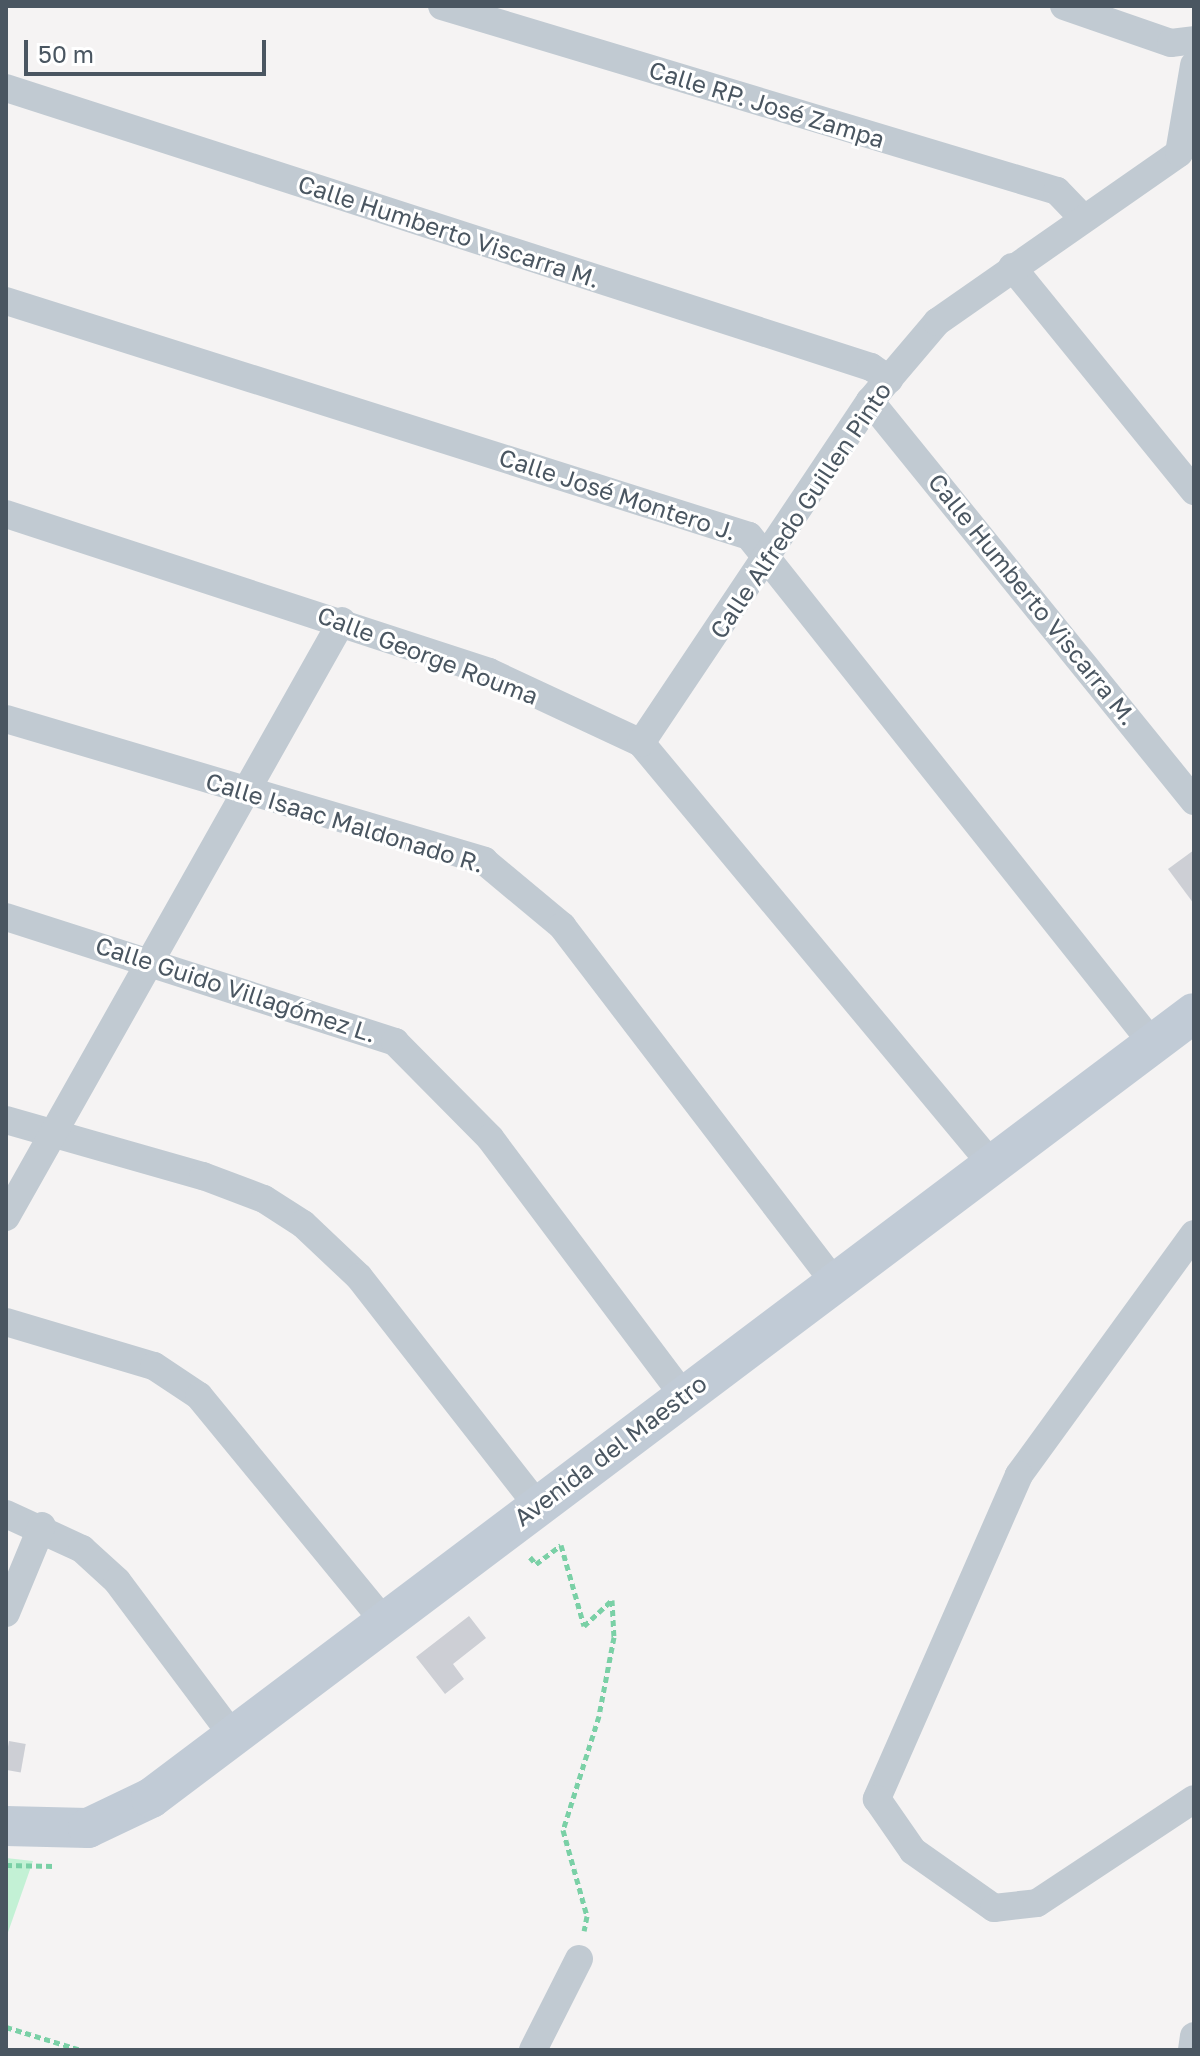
<!DOCTYPE html>
<html>
<head>
<meta charset="utf-8">
<style>
  body { margin:0 }
  #map { position:relative; width:1200px; height:2056px; overflow:hidden; background:#f5f3f3; font-family:"Golos Text",sans-serif }
  div>[style] { position:absolute }
  [style*='--x'] { left:calc(var(--x)*1px); top:calc(var(--y)*1px); width:calc(var(--w)*1px); rotate:calc(var(--a)*1deg) }
  .green>* { inset:0; background:#c3f1d5 }
  .building>* { inset:0; background:#cdcfd5; transform-origin:0 0 }
  .path>* { height:5px; margin-top:-2.5px; transform-origin:0; background:repeating-linear-gradient(90deg,#7ad0a6 0 6px,transparent 0 10px) }
  .street>* { height:28px; margin:-14px; padding:0 14px; transform-origin:14px; border-radius:14px; background:#c1cad2 }
  .secondary>* { height:40px; margin:-20px; padding:0 20px; transform-origin:20px; border-radius:20px; background:#c1cbd6 }
  span { translate:-50% -50%; white-space:nowrap; text-align:center; line-height:1.15; -webkit-text-stroke:6px #fff; paint-order:stroke }
  .street-label { font-size:24px; color:#4a5661 }
  .frame { position:absolute; inset:0; border:8px solid #4a5661; pointer-events:none }
  .scale { position:absolute; left:24px; top:40px; width:242px; height:36px; box-sizing:border-box; border:4px solid #4a5661; border-top:0; padding-left:10px; font-size:24px; line-height:28px; white-space:nowrap; color:#4a5661; -webkit-text-stroke:6px #fff; paint-order:stroke }
</style>
</head>
<body>
<div id="map">
  <div class="green">
    <div style="clip-path:polygon(6px 1858px,33px 1861px,6px 1938px)"></div>
  </div>
  <div class="building">
    <div style="clip-path:polygon(1194px 850px,1194px 904px,1168px 869px)"></div>
    <div style="clip-path:polygon(469px 1616px,486px 1638px,453px 1664px,464px 1679px,445px 1694px,416px 1657px)"></div>
    <div style="left:9px;top:1741px;width:17px;height:29px;rotate:10deg"></div>
  </div>
  <div class="path">
    <div style="--x:530;--y:1557;--w:9;--a:49"></div>
    <div style="--x:536;--y:1564;--w:31;--a:-37"></div>
    <div style="--x:561;--y:1545;--w:84;--a:74.1"></div>
    <div style="--x:584;--y:1626;--w:38;--a:-43"></div>
    <div style="--x:612;--y:1600;--w:37;--a:87"></div>
    <div style="--x:614;--y:1637;--w:80;--a:100.8"></div>
    <div style="--x:599;--y:1716;--w:120;--a:107.5"></div>
    <div style="--x:563;--y:1830;--w:89;--a:74.4"></div>
    <div style="--x:587;--y:1916;--w:15;--a:101"></div>
    <div style="--x:6;--y:1865;--w:48;--a:1.2"></div>
    <div style="--x:6;--y:2027;--w:78;--a:17"></div>
  </div>
  <div class="street">
    <div style="--x:442;--y:6;--w:642;--a:16.74"></div>
    <div style="--x:1057;--y:191;--w:35;--a:46"></div>
    <div style="--x:1064;--y:6;--w:113;--a:19.1"></div>
    <div style="--x:1171;--y:43;--w:23;--a:-7"></div>
    <div style="--x:6;--y:88;--w:909;--a:17.88"></div>
    <div style="--x:871;--y:367;--w:22;--a:34"></div>
    <div style="--x:1012;--y:267;--w:289;--a:50.9"></div>
    <div style="--x:6;--y:301;--w:779;--a:17.55"></div>
    <div style="--x:749;--y:536;--w:649;--a:51.51"></div>
    <div style="--x:870;--y:401;--w:515;--a:50.99"></div>
    <div style="--x:6;--y:514;--w:508;--a:18.11"></div>
    <div style="--x:489;--y:672;--w:168;--a:25"></div>
    <div style="--x:641;--y:743;--w:550;--a:50.23"></div>
    <div style="--x:6;--y:719;--w:499;--a:16.5"></div>
    <div style="--x:484;--y:861;--w:102;--a:39.8"></div>
    <div style="--x:562;--y:926;--w:444;--a:52.6"></div>
    <div style="--x:641;--y:743;--w:412;--a:-56.2"></div>
    <div style="--x:870;--y:401;--w:104;--a:-49.7"></div>
    <div style="--x:937;--y:322;--w:295;--a:-34.9"></div>
    <div style="--x:1179;--y:153;--w:89;--a:-80.3"></div>
    <div style="--x:6;--y:917;--w:409;--a:17.8"></div>
    <div style="--x:395;--y:1042;--w:135;--a:45.3"></div>
    <div style="--x:490;--y:1138;--w:321;--a:53.1"></div>
    <div style="--x:6;--y:1120;--w:205;--a:15.9"></div>
    <div style="--x:203;--y:1176;--w:65;--a:20.7"></div>
    <div style="--x:264;--y:1199;--w:46;--a:32.7"></div>
    <div style="--x:303;--y:1224;--w:77;--a:43.4"></div>
    <div style="--x:359;--y:1277;--w:289;--a:52"></div>
    <div style="--x:6;--y:1217;--w:684;--a:-60.59"></div>
    <div style="--x:1194;--y:1234;--w:298;--a:126"></div>
    <div style="--x:1019;--y:1475;--w:354;--a:113.7"></div>
    <div style="--x:877;--y:1799;--w:63;--a:55.3"></div>
    <div style="--x:913;--y:1851;--w:99;--a:35.1"></div>
    <div style="--x:994;--y:1908;--w:43;--a:-6.6"></div>
    <div style="--x:1037;--y:1903;--w:188;--a:-33.5"></div>
    <div style="--x:6;--y:1322;--w:154;--a:16.6"></div>
    <div style="--x:154;--y:1366;--w:54;--a:33.7"></div>
    <div style="--x:199;--y:1396;--w:290;--a:50.6"></div>
    <div style="--x:6;--y:1514;--w:84;--a:24.7"></div>
    <div style="--x:82;--y:1549;--w:47;--a:42.4"></div>
    <div style="--x:117;--y:1581;--w:194;--a:53.2"></div>
    <div style="--x:6;--y:1613;--w:94;--a:-67.5"></div>
    <div style="--x:533;--y:2050;--w:102;--a:-63.2"></div>
    <div style="--x:1192;--y:2050;--w:14;--a:-82"></div>
  </div>
  <div class="secondary">
    <div style="--x:6;--y:1826;--w:82;--a:1.4"></div>
    <div style="--x:88;--y:1828;--w:70;--a:-25.5"></div>
    <div style="--x:151;--y:1798;--w:1305;--a:-36.97"></div>
  </div>
  <div class="street-label">
    <span style="left:767px;top:104px;rotate:17deg">Calle RP. José Zampa</span>
    <span style="left:449px;top:231px;rotate:18deg">Calle Humberto Viscarra M.</span>
    <span style="left:618px;top:494px;rotate:18deg">Calle José Montero J.</span>
    <span style="left:800px;top:510px;rotate:-56deg">Calle Alfredo Guillen Pinto</span>
    <span style="left:1033px;top:599px;rotate:51deg">Calle Humberto Viscarra M.</span>
    <span style="left:428px;top:655px;rotate:21deg">Calle George Rouma</span>
    <span style="left:345px;top:822px;rotate:17deg">Calle Isaac Maldonado R.</span>
    <span style="left:236px;top:989px;rotate:18deg">Calle Guido Villagómez L.</span>
    <span style="left:610px;top:1450px;rotate:-37deg">Avenida del Maestro</span>
  </div>
  <div class="frame"></div>
  <div class="scale">50 m</div>
</div>
</body>
</html>
